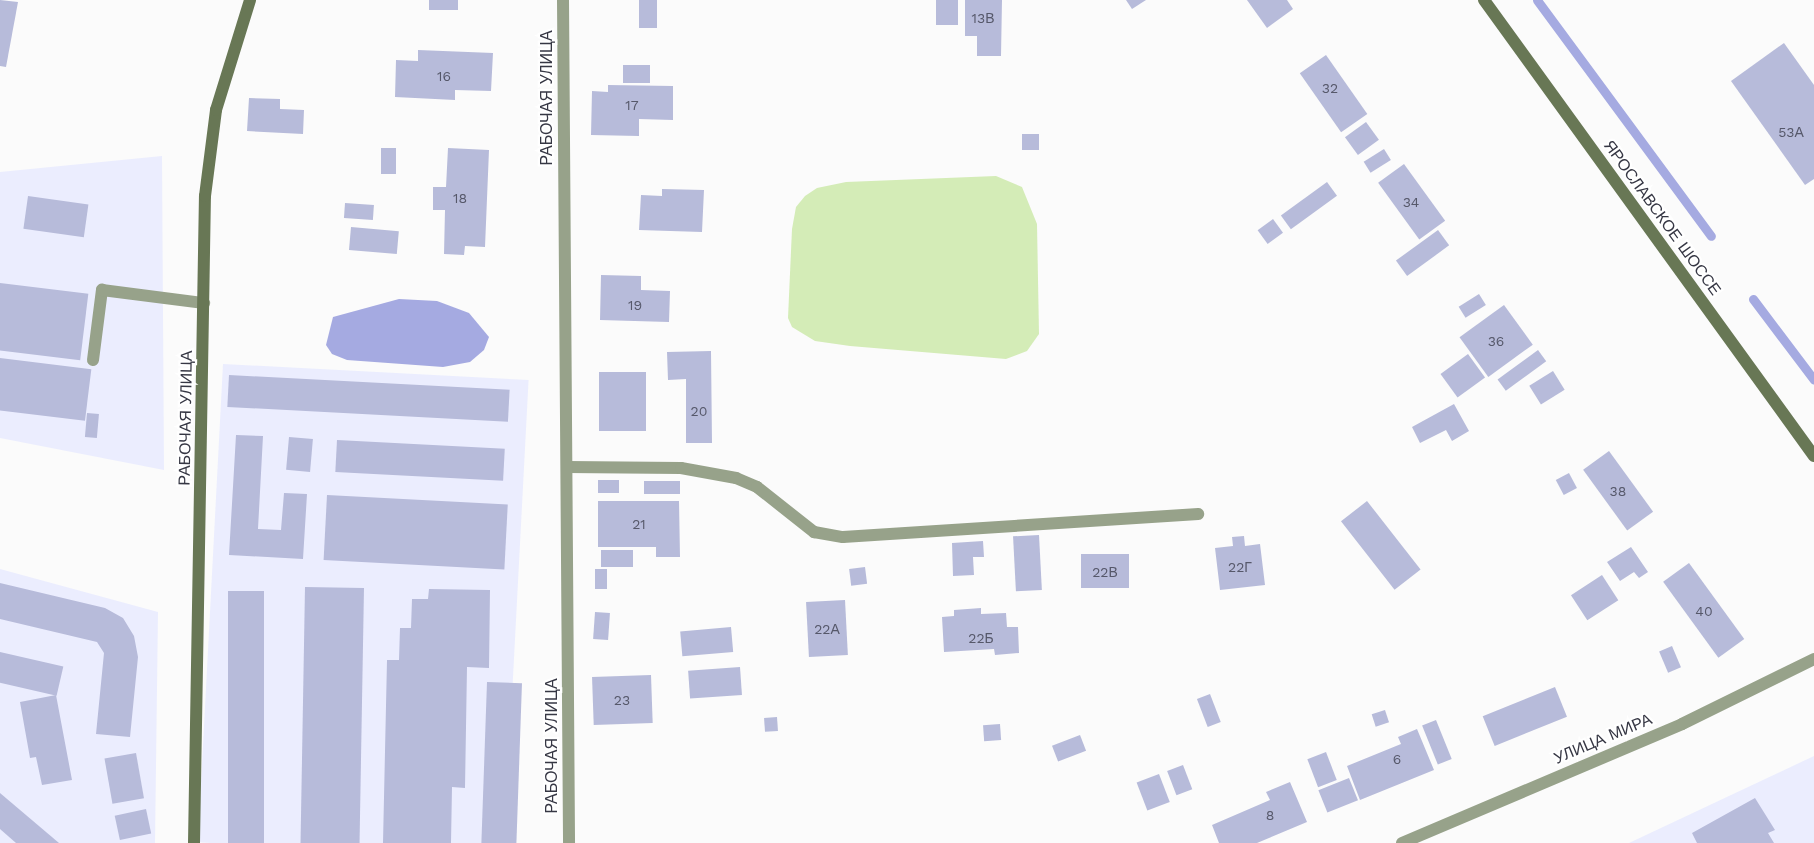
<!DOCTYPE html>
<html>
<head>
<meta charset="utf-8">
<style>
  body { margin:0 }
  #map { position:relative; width:1814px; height:843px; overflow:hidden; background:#fbfbfb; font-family:"Work Sans",sans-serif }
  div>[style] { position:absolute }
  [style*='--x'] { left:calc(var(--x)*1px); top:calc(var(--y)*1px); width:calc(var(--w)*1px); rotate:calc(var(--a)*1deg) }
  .built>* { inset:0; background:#ebedfe; transform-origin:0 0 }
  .green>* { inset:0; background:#d4ecb7 }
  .water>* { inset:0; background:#a5aae1 }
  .stream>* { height:9px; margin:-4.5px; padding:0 4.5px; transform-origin:4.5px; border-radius:4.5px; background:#a5aae1 }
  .building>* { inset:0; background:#b7bbda; transform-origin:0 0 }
  .lane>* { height:12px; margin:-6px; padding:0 6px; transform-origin:6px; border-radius:6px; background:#97a28a }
  .street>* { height:12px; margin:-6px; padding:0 6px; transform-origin:6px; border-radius:6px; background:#97a28a }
  .secondary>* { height:12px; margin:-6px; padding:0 6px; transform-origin:6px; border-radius:6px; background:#687755 }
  span { translate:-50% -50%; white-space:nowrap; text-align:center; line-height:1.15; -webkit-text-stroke:4.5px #fff; paint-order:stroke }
  .number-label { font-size:14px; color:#56586a }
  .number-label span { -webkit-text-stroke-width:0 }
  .street-label { font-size:16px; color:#363744 }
</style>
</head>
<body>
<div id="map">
  <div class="built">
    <div style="clip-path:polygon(162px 156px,164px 470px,0 438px,0 172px)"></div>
    <div style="left:223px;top:364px;width:306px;height:479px;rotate:3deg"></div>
    <div style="clip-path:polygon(0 569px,158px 612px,155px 843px,0 843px)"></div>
    <div style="clip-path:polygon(1814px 756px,1814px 843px,1629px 843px)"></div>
  </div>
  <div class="green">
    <div style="clip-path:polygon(996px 176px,1022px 187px,1037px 224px,1039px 334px,1027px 351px,1006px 359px,850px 346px,815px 341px,792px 327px,788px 318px,792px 229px,796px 207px,805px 196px,817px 188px,846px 182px)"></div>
  </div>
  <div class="water">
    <div style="clip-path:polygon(399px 299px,437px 301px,469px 313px,489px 337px,484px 350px,470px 362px,443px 367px,347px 360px,332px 354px,326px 345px,333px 317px)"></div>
  </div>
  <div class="stream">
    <div style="--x:1537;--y:0;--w:293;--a:53.6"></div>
    <div style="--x:1753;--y:299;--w:101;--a:53"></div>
  </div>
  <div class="building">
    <div style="clip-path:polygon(0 0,18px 2px,6px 67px,0 66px)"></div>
    <div style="left:429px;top:0;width:29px;height:10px"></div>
    <div style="left:639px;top:0;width:18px;height:28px"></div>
    <div style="left:936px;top:0;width:22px;height:25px"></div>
    <div style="clip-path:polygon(965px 0,1002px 0,1001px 56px,977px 56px,977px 36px,965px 36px)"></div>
    <div style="clip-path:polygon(1126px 0,1146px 0,1132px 9px)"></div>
    <div style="clip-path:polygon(1247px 0,1287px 0,1293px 9px,1267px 28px)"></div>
    <div style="clip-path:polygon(1784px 43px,1814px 85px,1814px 179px,1805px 185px,1731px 81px)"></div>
    <div style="clip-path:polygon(418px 50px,493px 53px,491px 91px,455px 90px,455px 100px,395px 97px,396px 60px,418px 61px)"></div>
    <div style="left:1326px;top:55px;width:72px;height:32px;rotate:55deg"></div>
    <div style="left:623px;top:65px;width:27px;height:18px"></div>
    <div style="clip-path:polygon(608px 85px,673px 86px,673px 120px,639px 119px,639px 136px,591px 135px,592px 91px,608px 92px)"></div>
    <div style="clip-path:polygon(249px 98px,280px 99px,280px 109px,304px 110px,303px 134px,247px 131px)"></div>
    <div style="left:1366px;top:122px;width:22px;height:26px;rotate:54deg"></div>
    <div style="left:1022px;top:134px;width:17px;height:16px"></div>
    <div style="left:381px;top:148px;width:15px;height:26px"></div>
    <div style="clip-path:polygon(448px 148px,489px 150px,485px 247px,465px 246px,464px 255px,444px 254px,445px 210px,433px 210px,433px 187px,446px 187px)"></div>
    <div style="left:1384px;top:149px;width:13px;height:24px;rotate:58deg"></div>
    <div style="left:1404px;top:164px;width:70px;height:32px;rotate:54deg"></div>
    <div style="left:1327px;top:182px;width:17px;height:57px;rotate:54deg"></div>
    <div style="clip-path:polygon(662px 189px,704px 190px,702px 232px,639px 230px,641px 195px,662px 196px)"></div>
    <div style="left:28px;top:196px;width:61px;height:33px;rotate:8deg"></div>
    <div style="left:345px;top:203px;width:29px;height:15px;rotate:4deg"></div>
    <div style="left:1273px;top:219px;width:17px;height:19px;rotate:54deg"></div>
    <div style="left:351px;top:227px;width:48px;height:23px;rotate:5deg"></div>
    <div style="left:1438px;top:230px;width:19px;height:52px;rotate:54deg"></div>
    <div style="clip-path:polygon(601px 275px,641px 276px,641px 290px,670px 291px,669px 322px,600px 320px)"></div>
    <div style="left:0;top:283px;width:89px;height:67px;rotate:7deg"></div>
    <div style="left:1479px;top:294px;width:13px;height:24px;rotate:58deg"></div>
    <div style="left:1504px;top:305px;width:49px;height:55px;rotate:54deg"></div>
    <div style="left:1538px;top:350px;width:14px;height:50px;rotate:54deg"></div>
    <div style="clip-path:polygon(711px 351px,712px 443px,686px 443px,686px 379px,668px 380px,667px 352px)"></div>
    <div style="left:1468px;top:354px;width:29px;height:34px;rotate:54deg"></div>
    <div style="left:0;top:358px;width:92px;height:52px;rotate:7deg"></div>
    <div style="left:1553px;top:371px;width:22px;height:28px;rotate:58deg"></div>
    <div style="left:599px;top:372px;width:47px;height:59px"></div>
    <div style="left:229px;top:375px;width:281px;height:32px;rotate:3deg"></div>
    <div style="clip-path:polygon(1454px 404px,1469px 431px,1452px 441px,1446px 430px,1420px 443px,1412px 427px)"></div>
    <div style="left:87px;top:413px;width:12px;height:24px;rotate:5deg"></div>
    <div style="clip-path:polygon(236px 435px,263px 436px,258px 529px,281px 530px,284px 493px,307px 494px,303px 559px,229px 555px)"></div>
    <div style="left:289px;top:437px;width:24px;height:33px;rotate:5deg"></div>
    <div style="left:337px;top:440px;width:168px;height:32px;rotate:3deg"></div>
    <div style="left:1609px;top:451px;width:75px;height:32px;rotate:54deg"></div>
    <div style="left:1569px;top:473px;width:17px;height:15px;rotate:62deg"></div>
    <div style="left:598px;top:480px;width:21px;height:13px"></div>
    <div style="left:644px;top:481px;width:36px;height:13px"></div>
    <div style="left:327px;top:495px;width:181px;height:65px;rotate:3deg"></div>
    <div style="clip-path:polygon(598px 501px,679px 501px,680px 557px,656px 557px,656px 547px,598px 547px)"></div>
    <div style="left:1367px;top:501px;width:87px;height:33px;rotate:52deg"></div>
    <div style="left:1039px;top:535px;width:55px;height:26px;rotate:87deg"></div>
    <div style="clip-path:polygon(1244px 536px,1245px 546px,1260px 544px,1265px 585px,1220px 590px,1215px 548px,1233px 546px,1232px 537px)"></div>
    <div style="clip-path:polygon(983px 541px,984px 557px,973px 557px,974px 575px,953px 576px,952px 543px)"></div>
    <div style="clip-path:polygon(1631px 547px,1648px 572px,1639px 578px,1634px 572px,1620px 581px,1607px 562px)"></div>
    <div style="left:601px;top:550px;width:32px;height:17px"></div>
    <div style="left:1129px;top:554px;width:34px;height:48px;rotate:90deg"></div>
    <div style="left:1689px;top:563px;width:94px;height:32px;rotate:54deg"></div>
    <div style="left:865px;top:567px;width:17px;height:16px;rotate:83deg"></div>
    <div style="left:595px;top:569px;width:12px;height:20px"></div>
    <div style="left:1602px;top:575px;width:30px;height:37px;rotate:57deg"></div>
    <div style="clip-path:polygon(0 583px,105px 608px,123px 618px,134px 636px,138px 657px,130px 737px,96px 734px,104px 653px,97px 642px,0 619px)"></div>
    <div style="left:305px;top:587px;width:59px;height:256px;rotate:1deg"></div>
    <div style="clip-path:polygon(429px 589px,490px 590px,489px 668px,467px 667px,465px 788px,452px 787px,451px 843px,383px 843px,387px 660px,399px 660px,400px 628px,411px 628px,412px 599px,428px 599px)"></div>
    <div style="left:228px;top:591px;width:36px;height:252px"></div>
    <div style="left:845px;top:600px;width:55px;height:39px;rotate:87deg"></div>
    <div style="clip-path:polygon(981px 608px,981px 614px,1006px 613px,1007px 627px,1018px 627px,1019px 653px,995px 655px,994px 649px,944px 652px,942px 617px,954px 616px,954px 610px)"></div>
    <div style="left:595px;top:612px;width:15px;height:27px;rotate:4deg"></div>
    <div style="left:731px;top:627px;width:25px;height:51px;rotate:85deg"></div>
    <div style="left:1672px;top:646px;width:23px;height:14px;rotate:67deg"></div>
    <div style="left:0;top:652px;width:65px;height:30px;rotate:13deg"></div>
    <div style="left:740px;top:667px;width:28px;height:52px;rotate:86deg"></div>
    <div style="left:651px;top:675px;width:48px;height:59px;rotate:88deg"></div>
    <div style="left:487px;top:682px;width:35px;height:161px;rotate:2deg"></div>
    <div style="left:1555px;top:687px;width:32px;height:78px;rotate:68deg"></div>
    <div style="left:1210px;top:694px;width:30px;height:14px;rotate:69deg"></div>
    <div style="clip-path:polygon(56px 695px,72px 780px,42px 785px,36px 757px,30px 758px,20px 702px)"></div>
    <div style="left:1385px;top:710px;width:13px;height:14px;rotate:72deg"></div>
    <div style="left:777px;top:717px;width:14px;height:13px;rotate:86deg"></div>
    <div style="left:1436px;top:720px;width:42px;height:15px;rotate:68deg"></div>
    <div style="left:1000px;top:724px;width:16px;height:17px;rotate:86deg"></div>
    <div style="clip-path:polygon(1417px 729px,1434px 770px,1360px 800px,1347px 766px,1401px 744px,1398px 737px)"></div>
    <div style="left:1080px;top:735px;width:17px;height:30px;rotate:69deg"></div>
    <div style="left:1326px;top:752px;width:30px;height:20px;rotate:69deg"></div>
    <div style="left:136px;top:753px;width:46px;height:32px;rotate:80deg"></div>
    <div style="left:1183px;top:765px;width:26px;height:17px;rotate:69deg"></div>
    <div style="left:1159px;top:774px;width:30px;height:24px;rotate:69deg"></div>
    <div style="left:1349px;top:778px;width:24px;height:33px;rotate:68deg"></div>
    <div style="clip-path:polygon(1290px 782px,1307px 822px,1257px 843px,1219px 843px,1212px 825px,1270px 800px,1266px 792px)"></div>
    <div style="clip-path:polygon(0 793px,59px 843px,16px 843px,0 829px)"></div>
    <div style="clip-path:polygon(1755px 798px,1775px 830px,1768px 833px,1774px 843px,1697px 843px,1692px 833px)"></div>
    <div style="left:146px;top:809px;width:25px;height:32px;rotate:78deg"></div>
  </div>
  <div class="lane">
    <div style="--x:93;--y:360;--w:71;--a:-82.7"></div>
    <div style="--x:102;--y:290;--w:103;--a:7.3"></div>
    <div style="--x:567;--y:467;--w:114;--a:0.5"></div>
    <div style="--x:681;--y:468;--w:56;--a:10.3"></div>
    <div style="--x:736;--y:478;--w:23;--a:23"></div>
    <div style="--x:757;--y:487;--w:73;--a:38.3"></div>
    <div style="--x:814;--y:532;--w:29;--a:10"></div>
    <div style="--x:843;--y:537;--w:356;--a:-3.7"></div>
  </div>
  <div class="street">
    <div style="--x:563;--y:0;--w:843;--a:89.59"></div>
    <div style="--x:1402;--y:843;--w:304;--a:-23"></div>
    <div style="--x:1682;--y:724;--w:147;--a:-26.2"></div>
  </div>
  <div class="secondary">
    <div style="--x:1484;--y:0;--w:563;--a:54.11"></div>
    <div style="--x:194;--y:843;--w:647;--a:-89.03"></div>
    <div style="--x:205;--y:196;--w:87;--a:-82.7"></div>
    <div style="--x:216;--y:110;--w:115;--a:-72.8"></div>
  </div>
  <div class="number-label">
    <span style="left:983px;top:18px">13В</span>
    <span style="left:444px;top:76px">16</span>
    <span style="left:1330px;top:88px">32</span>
    <span style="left:632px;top:105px">17</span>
    <span style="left:1791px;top:132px">53А</span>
    <span style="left:460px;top:198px">18</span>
    <span style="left:1411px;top:202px">34</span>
    <span style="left:635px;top:305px">19</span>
    <span style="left:1496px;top:341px">36</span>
    <span style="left:699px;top:411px">20</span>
    <span style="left:1618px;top:491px">38</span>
    <span style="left:639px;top:524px">21</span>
    <span style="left:1240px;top:567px">22Г</span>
    <span style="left:1105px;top:572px">22В</span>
    <span style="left:1704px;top:611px">40</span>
    <span style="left:827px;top:629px">22А</span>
    <span style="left:981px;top:638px">22Б</span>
    <span style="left:622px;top:700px">23</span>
    <span style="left:1397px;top:759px">6</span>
    <span style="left:1270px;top:815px">8</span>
  </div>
  <div class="street-label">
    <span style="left:547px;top:98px;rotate:-90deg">РАБОЧАЯ УЛИЦА</span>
    <span style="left:1662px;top:218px;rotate:54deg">ЯРОСЛАВСКОЕ ШОССЕ</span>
    <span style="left:186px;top:418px;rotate:-89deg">РАБОЧАЯ УЛИЦА</span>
    <span style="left:1603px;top:739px;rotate:-23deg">УЛИЦА МИРА</span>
    <span style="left:552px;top:746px;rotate:-90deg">РАБОЧАЯ УЛИЦА</span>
  </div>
</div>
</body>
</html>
